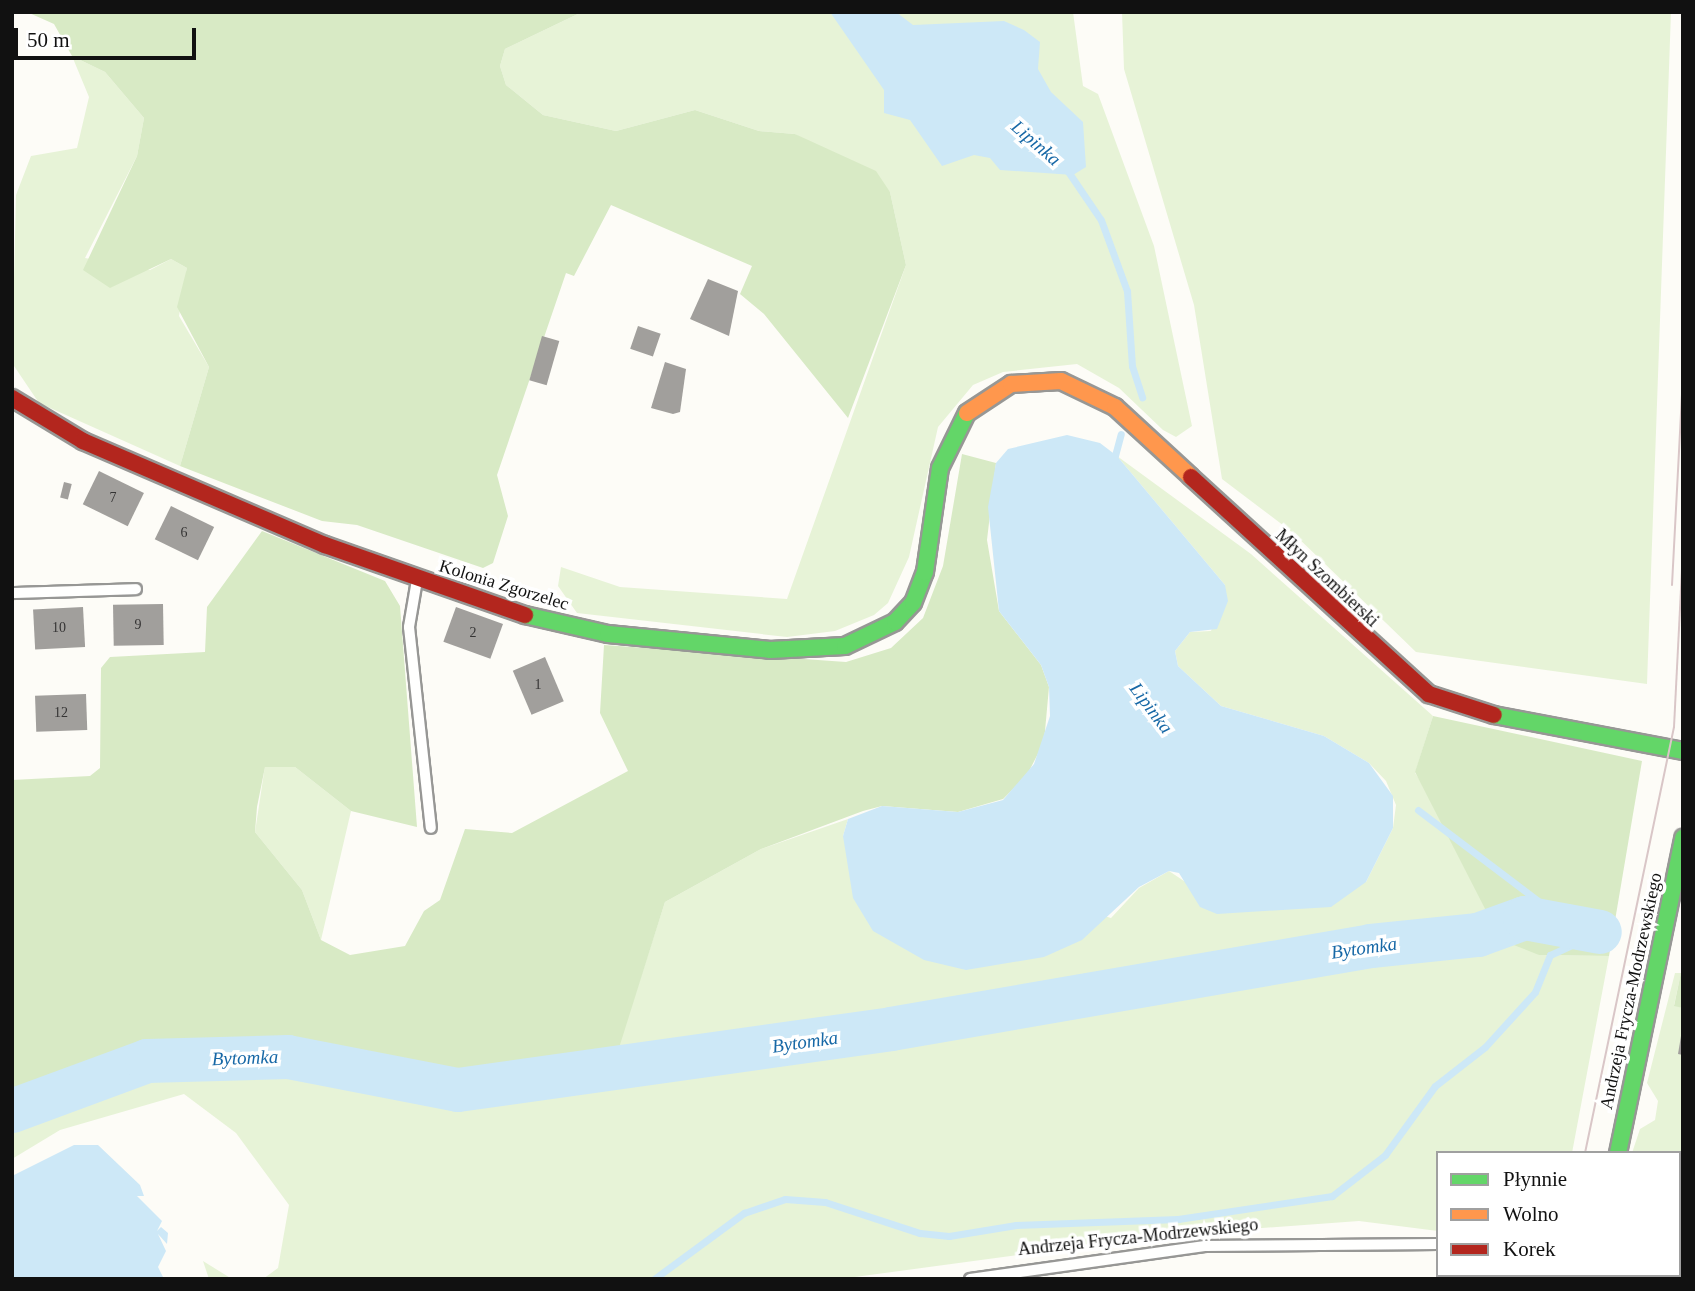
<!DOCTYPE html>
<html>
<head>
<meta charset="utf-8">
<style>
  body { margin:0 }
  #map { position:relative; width:1695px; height:1291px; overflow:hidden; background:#fdfcf7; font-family:Georgia,serif }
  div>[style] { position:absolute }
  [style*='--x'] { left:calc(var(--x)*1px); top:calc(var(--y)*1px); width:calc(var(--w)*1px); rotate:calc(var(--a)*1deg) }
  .green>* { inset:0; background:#e7f3d7 }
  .forest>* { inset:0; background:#d8eac5 }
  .water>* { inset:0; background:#cde8f7 }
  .stream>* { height:7px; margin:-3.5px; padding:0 3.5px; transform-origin:3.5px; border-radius:3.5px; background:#cde8f7 }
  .river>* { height:44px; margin:-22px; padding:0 22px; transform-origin:22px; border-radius:22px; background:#cde8f7 }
  .building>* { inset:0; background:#a19f9c; transform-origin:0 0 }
  .roads { filter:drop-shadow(2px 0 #979795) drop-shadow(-2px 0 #979795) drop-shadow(0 2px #979795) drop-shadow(0 -2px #979795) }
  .lane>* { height:10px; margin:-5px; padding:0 5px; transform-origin:5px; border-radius:5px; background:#fffffe }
  .fast>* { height:16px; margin:-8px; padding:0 8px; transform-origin:8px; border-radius:8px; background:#63d668 }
  .slow>* { height:16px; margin:-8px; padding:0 8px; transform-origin:8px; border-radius:8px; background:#ff974d }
  .jam>* { height:16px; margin:-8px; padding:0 8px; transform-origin:8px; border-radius:8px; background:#b3261e }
  .tram>* { height:2px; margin:-1px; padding:0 1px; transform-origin:1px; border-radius:1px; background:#d9c6c7 }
  span { translate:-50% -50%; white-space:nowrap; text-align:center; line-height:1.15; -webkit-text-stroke:7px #fff; paint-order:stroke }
  .number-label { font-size:14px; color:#353434 }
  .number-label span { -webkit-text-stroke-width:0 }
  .street-label { font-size:18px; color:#111 }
  .water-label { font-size:19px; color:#1768a6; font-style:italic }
  .frame { position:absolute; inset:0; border:14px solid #111; pointer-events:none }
  .legend { position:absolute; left:1436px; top:1151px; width:245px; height:126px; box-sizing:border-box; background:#fff; border:2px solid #a0a0a0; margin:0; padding:9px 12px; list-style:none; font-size:21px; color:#111 }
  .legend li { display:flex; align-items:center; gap:14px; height:35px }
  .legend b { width:35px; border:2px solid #a0a0a0 }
  .scale { position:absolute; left:14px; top:28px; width:182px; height:32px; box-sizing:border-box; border:4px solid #111; border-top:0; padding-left:9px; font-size:21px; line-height:24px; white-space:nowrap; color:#111; -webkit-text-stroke:5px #fff; paint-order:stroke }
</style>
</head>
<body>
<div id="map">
  <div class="green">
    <div style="clip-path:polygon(582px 12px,1073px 12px,1083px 86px,1098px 94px,1154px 246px,1192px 426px,1176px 437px,1163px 430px,1119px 388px,1077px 364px,1003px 372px,973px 385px,938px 427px,909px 557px,888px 603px,874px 615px,835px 631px,787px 637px,577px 613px,558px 586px,561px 567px,620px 587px,787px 599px,906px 265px,890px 192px,795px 134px,759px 131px,695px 110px,616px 131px,543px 115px,506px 85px,500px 66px,505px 49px)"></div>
    <div style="clip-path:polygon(1122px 12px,1671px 12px,1647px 684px,1416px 652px,1292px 532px,1222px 479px,1194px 305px,1124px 69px)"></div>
    <div style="clip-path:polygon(72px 56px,105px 72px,144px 118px,137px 156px,85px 258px,150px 270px,171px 259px,187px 268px,179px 316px,209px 367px,180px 466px,39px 403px,12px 363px,16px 195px,31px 156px,77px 148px,89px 97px)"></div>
    <div style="clip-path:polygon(1117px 456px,1251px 554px,1433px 716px,1415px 773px,1539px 955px,1609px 956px,1572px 1153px,1438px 1153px,1438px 1231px,1359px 1221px,1167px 1235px,840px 1279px,263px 1279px,278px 1268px,289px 1205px,236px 1133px,184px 1094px,60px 1130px,12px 1159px,12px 1093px,100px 1058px,165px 1044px,319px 1045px,434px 1073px,618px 1048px,665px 902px,761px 849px,848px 819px,843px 836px,1111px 918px,1139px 888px,1169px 871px,1184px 881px,1366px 882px,1393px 828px,1396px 805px,1386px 781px,1369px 763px,1324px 736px,1221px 706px,1178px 666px,1175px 651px,1190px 632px,1211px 631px,1225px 585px)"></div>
    <div style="clip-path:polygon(265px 766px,295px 767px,351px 811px,321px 940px,302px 890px,255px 832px)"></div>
    <div style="clip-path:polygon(1675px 973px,1681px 973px,1674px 1005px,1683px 1008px,1683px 1279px,1641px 1279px,1679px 1275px,1679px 1153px,1632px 1153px,1640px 1129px,1655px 1120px,1658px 1101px,1647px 1083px)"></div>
    <div style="clip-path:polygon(203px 1261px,232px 1279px,209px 1279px)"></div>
  </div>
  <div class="forest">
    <div style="clip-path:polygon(27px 12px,582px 12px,505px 49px,500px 66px,506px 85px,543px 115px,616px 131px,695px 110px,759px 131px,795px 134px,876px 171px,890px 192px,906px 265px,848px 418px,764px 314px,740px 294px,752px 266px,611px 205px,574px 276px,566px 273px,497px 475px,508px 516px,493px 563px,483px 568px,357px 525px,322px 521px,180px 466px,209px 367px,177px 307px,187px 268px,171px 259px,110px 288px,83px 270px,137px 156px,144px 118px,105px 72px,72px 56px,54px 24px)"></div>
    <div style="clip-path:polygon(962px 454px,996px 463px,987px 540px,999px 611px,1041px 665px,1049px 687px,1044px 742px,1027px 775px,1003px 799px,958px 812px,882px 806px,863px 811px,761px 849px,665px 902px,619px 1048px,434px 1073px,319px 1045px,165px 1044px,100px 1058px,12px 1093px,12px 780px,90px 776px,100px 768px,101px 668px,110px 657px,205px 652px,207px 607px,262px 531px,385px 581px,400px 606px,417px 827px,351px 811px,295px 767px,265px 767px,257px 807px,255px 832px,302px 890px,321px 940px,350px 955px,405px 946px,424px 911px,440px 900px,465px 829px,512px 833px,628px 771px,600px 713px,604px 645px,846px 662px,891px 648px,923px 618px,943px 566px)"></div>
    <div style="clip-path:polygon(1433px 716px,1642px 761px,1609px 956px,1539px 955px,1501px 940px,1415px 772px)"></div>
    <div style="clip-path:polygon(1683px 963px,1683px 1008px,1674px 1006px)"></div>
    <div style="clip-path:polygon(1683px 1208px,1683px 1279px,1652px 1279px,1679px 1275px)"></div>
  </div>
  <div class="water">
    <div style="clip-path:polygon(830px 12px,896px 12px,913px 25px,1004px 21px,1024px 30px,1040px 42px,1038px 69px,1051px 92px,1083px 122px,1086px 167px,1073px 175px,1000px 170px,990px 158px,974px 155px,942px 166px,910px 120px,884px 113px,884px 90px)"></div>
    <div style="clip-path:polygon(1067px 435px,1100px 443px,1117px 456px,1225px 585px,1228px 601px,1217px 629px,1190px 632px,1175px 651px,1178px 666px,1221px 706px,1324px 736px,1369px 763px,1393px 796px,1393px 828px,1366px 882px,1331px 907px,1217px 914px,1200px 907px,1179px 873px,1169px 871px,1139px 887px,1082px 940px,1044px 957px,966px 970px,924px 960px,873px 931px,853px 898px,843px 836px,848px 819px,882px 806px,958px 812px,1003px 800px,1034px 764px,1050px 716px,1049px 687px,1041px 665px,999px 611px,988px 507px,996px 463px,1008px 449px)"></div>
    <div style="clip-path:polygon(74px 1145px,98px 1145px,140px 1185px,144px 1196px,137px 1196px,162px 1221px,157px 1231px,161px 1227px,168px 1233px,167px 1244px,158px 1234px,166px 1251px,158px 1267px,164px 1279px,12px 1279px,12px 1176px)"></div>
  </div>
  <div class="stream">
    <div style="--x:1067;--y:170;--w:60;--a:55.8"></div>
    <div style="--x:1101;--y:220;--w:76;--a:69.9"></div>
    <div style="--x:1127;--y:291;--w:75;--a:86.2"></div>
    <div style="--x:1132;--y:366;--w:33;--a:72"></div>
    <div style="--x:1113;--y:463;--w:30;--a:-75"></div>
    <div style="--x:1418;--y:810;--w:184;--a:37.1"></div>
    <div style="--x:654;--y:1279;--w:112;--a:-36.3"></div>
    <div style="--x:744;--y:1213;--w:43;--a:-18.9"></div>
    <div style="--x:785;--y:1199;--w:40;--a:4.3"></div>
    <div style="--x:825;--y:1202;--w:100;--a:18.1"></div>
    <div style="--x:920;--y:1233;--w:29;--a:6"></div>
    <div style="--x:949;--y:1236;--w:68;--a:-9.3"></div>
    <div style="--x:1016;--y:1225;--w:162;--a:-2.1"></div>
    <div style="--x:1178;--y:1219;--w:156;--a:-8.5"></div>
    <div style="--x:1332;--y:1196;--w:67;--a:-37.7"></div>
    <div style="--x:1385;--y:1155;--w:85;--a:-54.1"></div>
    <div style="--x:1435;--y:1086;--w:63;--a:-38"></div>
    <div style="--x:1485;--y:1047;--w:74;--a:-47.7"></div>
    <div style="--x:1535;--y:992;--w:40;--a:-68"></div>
    <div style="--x:1550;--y:955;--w:55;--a:-24.7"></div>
  </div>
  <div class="river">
    <div style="--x:12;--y:1111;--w:144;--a:-20.3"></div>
    <div style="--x:147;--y:1061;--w:141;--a:-1.6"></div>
    <div style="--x:288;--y:1057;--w:173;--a:11"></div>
    <div style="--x:458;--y:1090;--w:437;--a:-8"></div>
    <div style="--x:891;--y:1029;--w:487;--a:-9.8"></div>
    <div style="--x:1371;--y:946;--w:108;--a:-5.9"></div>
    <div style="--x:1478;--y:935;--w:50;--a:-19.9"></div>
    <div style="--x:1525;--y:918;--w:76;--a:10.6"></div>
  </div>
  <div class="building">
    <div style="clip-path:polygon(708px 279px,738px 291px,729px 336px,690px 319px)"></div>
    <div style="left:638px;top:326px;width:24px;height:24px;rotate:19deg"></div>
    <div style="left:542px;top:336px;width:18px;height:46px;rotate:16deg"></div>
    <div style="clip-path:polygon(665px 362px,686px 369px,680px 412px,673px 414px,651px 408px)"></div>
    <div style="left:99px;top:471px;width:50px;height:37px;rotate:26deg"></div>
    <div style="left:64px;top:482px;width:8px;height:16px;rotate:14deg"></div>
    <div style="left:171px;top:506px;width:48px;height:37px;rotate:26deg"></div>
    <div style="left:163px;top:604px;width:41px;height:50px;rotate:89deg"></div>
    <div style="left:83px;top:607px;width:40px;height:50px;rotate:87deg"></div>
    <div style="left:456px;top:607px;width:50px;height:37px;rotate:20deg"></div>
    <div style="left:545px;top:657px;width:48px;height:35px;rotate:67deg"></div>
    <div style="left:86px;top:694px;width:36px;height:51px;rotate:88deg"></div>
    <div style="clip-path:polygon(1681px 1036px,1683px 1037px,1683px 1055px,1678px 1054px)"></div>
  </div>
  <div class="roads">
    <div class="lane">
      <div style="--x:417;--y:580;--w:48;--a:99.7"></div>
      <div style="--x:409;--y:627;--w:202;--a:83.8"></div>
      <div style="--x:12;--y:593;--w:124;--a:-1.8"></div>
      <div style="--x:970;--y:1279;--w:237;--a:-8"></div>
      <div style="--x:1205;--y:1246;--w:233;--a:-0.5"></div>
    </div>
    <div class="fast">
      <div style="--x:525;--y:615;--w:85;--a:12.9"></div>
      <div style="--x:608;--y:634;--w:163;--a:5.6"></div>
      <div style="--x:770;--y:650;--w:75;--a:-3.1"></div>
      <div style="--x:845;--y:646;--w:55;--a:-25.6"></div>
      <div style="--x:895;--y:622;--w:26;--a:-47"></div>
      <div style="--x:913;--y:603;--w:33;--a:-69"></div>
      <div style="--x:925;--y:572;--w:105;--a:-81.8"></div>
      <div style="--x:940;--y:468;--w:61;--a:-63.9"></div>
      <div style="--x:1494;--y:715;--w:192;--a:10.8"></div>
      <div style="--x:1618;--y:1153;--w:322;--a:-78.3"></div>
    </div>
    <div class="slow">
      <div style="--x:967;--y:413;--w:53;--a:-33.4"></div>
      <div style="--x:1011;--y:384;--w:50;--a:-3.4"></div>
      <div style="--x:1061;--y:381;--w:60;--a:25.7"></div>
      <div style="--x:1115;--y:407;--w:103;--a:42.6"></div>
    </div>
    <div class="jam">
      <div style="--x:12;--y:398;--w:83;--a:31.2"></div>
      <div style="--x:83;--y:441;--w:263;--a:23.3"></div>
      <div style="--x:325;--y:545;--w:212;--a:19.3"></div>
      <div style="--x:1191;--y:477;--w:322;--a:42.4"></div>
      <div style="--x:1429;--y:694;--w:68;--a:17.9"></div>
      <div style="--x:1593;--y:1275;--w:4;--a:90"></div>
    </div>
  </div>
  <div class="tram">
    <div style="--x:1672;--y:585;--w:211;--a:-87"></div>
    <div style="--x:1585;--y:1153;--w:435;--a:-78.2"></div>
    <div style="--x:1674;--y:727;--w:175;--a:-87.1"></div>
    <div style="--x:1562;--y:1279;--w:4;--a:-76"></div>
  </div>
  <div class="number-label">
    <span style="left:113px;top:498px">7</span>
    <span style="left:184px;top:533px">6</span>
    <span style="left:138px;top:625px">9</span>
    <span style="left:59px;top:628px">10</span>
    <span style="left:473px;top:633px">2</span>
    <span style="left:538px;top:685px">1</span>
    <span style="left:61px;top:713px">12</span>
  </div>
  <div class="street-label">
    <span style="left:1327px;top:578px;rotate:43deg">Młyn Szombierski</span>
    <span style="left:504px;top:585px;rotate:17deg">Kolonia Zgorzelec</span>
    <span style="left:1631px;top:991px;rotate:-78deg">Andrzeja Frycza-Modrzewskiego</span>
    <span style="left:1138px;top:1237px;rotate:-6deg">Andrzeja Frycza-Modrzewskiego</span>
  </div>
  <div class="water-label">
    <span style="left:1036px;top:143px;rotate:41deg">Lipinka</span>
    <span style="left:1151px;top:708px;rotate:53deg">Lipinka</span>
    <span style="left:1364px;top:948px;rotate:-8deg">Bytomka</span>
    <span style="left:805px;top:1042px;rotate:-8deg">Bytomka</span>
    <span style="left:245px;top:1058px;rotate:-2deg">Bytomka</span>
  </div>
  <div class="frame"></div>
  <ul class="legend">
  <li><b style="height:9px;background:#63d668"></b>Płynnie</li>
  <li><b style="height:9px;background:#ff974d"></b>Wolno</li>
  <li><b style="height:9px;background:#b3261e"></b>Korek</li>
  </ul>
  <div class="scale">50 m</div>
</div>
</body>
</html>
